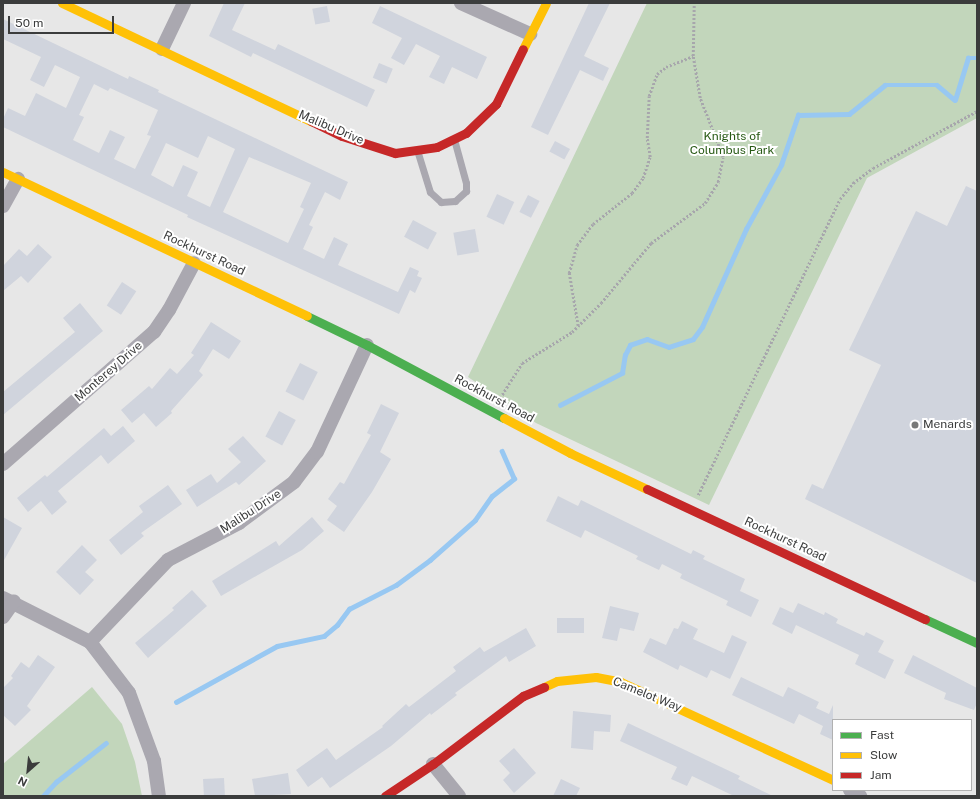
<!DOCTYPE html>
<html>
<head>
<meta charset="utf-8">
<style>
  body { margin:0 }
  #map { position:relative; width:980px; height:799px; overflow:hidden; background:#e7e7e7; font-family:"Public Sans",sans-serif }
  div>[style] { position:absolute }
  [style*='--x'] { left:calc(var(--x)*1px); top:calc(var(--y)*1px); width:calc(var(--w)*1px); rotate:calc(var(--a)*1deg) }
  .green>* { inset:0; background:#c2d6bb }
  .stream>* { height:4.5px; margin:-2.25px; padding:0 2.25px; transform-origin:2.25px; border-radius:2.25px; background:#98c8f2 }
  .building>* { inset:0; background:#d0d4dd; transform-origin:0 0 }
  .path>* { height:2.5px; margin-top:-1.25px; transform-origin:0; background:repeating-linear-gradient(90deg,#a7a6ac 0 2px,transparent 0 4px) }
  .lane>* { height:7px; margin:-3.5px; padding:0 3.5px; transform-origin:3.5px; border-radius:3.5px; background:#aaa8b0 }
  .street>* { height:14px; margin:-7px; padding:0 7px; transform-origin:7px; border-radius:7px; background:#aaa8b0 }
  .fast>* { height:9px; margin:-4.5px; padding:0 4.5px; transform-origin:4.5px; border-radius:4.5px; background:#4caf50 }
  .slow>* { height:9px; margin:-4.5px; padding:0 4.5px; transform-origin:4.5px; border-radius:4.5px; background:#ffc107 }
  .jam>* { height:9px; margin:-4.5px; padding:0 4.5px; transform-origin:4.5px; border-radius:4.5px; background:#c62828 }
  .dots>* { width:11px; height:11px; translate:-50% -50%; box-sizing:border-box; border:2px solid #fff; border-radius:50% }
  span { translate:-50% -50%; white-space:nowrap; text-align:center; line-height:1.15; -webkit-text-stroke:4px #fff; paint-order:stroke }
  .street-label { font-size:12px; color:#3b3c3c }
  .park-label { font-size:12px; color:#285a15 }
  .poi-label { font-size:12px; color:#3b3c3c }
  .left { translate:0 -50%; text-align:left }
  .frame { position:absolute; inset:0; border:4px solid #3b3c3c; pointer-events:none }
  .legend { position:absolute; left:832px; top:719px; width:140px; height:72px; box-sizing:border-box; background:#fff; border:1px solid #b1b1b1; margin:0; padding:5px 7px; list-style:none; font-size:12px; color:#3b3c3c }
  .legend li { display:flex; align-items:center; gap:8px; height:20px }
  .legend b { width:20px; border:1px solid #b1b1b1 }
  .north { position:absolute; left:8px; top:751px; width:40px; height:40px; -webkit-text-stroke:3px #fff; paint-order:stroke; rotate:207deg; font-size:11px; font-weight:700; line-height:16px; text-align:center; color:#3b3c3c }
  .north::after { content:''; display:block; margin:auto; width:14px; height:18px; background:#3b3c3c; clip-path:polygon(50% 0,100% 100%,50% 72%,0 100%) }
  .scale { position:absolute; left:8px; top:16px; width:106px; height:18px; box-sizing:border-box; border:2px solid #3b3c3c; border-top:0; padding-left:5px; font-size:12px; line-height:14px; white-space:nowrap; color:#3b3c3c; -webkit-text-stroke:3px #fff; paint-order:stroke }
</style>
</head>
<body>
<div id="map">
  <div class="green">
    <div style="clip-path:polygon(647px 3px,977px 3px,977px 118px,867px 178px,709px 505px,536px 423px,468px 377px)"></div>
    <div style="clip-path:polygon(92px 687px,122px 724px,135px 762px,142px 796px,3px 796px,3px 764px)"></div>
  </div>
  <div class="stream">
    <div style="--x:560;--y:405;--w:70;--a:-27.3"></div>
    <div style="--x:622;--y:373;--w:18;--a:-81"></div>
    <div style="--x:625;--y:355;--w:11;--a:-63"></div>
    <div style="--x:630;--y:345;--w:18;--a:-19"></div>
    <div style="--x:647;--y:339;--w:23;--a:20"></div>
    <div style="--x:669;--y:347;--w:25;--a:-18"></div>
    <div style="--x:693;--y:339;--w:15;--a:-53"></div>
    <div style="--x:702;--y:327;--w:107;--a:-65.8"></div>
    <div style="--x:746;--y:229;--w:73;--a:-61.3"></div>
    <div style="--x:781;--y:165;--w:53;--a:-71.2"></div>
    <div style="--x:798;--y:115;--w:51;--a:-1.1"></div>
    <div style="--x:849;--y:114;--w:46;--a:-38.9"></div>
    <div style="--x:885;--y:85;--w:52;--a:0"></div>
    <div style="--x:937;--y:85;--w:23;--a:40"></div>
    <div style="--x:955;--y:100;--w:44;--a:-72.8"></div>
    <div style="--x:968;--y:58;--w:9;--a:0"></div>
    <div style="--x:176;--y:702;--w:115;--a:-29"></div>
    <div style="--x:277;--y:646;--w:48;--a:-12"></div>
    <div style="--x:324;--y:636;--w:17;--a:-40"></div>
    <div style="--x:337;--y:625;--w:20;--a:-53"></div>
    <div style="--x:349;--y:609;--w:53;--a:-27.1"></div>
    <div style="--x:396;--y:585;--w:42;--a:-36.3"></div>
    <div style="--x:430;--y:560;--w:60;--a:-41.6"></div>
    <div style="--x:475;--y:520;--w:29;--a:-55"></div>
    <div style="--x:492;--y:496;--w:28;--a:-38"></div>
    <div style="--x:514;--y:479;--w:30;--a:-114"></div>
    <div style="--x:43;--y:796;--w:19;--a:-47"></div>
    <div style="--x:56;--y:782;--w:63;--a:-38"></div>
  </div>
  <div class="building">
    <div style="clip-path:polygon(224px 3px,245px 3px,232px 30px,275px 50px,278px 44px,375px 90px,367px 107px,253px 53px,251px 57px,209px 36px)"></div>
    <div style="clip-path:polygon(589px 3px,610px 3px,584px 56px,609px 68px,603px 81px,580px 70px,548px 135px,531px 127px)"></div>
    <div style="left:327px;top:6px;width:16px;height:15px;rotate:79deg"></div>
    <div style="clip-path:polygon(380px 6px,487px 57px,477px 79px,452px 67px,444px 84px,429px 77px,440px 56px,416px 44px,404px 65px,391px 58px,402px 38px,372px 23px)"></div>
    <div style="clip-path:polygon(evenodd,3px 19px,128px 79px,129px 76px,159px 90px,158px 92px,348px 182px,340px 200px,325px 192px,309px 225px,313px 227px,303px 249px,324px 259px,334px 237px,348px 244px,338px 265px,398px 292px,410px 267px,419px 271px,417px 276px,422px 278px,415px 293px,410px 290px,399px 314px,209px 227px,187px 217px,188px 215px,3px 127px,3px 119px,8px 108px,25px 116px,36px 93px,66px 108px,80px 77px,55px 65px,44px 87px,30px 80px,41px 57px,3px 39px,3px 19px,94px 84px,108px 91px,110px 88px,158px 110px,147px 135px,151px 136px,135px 169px,114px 159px,125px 137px,110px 130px,99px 153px,73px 140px,84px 117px,79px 115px,94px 84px,3px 19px,208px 136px,235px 149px,210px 207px,187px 196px,198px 172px,183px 165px,173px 187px,151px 175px,166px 143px,198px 158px,208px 136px,3px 19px,249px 157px,311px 183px,300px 207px,304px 209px,288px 243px,223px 212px,249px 157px)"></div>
    <div style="left:379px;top:63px;width:15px;height:16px;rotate:23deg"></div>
    <div style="left:555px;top:141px;width:17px;height:12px;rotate:28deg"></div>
    <div style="clip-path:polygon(966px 186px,977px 191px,977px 583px,805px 499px,812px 484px,823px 489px,881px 365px,849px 350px,916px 211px,947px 226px)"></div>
    <div style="left:497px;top:194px;width:19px;height:25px;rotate:25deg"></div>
    <div style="left:528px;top:195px;width:13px;height:19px;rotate:27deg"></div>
    <div style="left:413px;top:220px;width:27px;height:19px;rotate:28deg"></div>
    <div style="left:475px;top:229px;width:23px;height:22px;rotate:80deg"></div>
    <div style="clip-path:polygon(38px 244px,52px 257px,28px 283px,21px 276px,3px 291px,3px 266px,19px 249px,27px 256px)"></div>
    <div style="left:122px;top:282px;width:17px;height:28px;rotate:33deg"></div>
    <div style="clip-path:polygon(80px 303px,103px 331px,3px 415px,3px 392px,75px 332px,63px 318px)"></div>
    <div style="clip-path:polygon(211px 322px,241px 341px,229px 359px,213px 349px,199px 371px,203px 375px,171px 411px,172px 413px,156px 427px,144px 413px,132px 423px,121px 410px,149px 386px,152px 389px,170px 368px,177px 374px,194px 355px,191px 353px)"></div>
    <div style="left:300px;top:363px;width:20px;height:32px;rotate:27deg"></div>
    <div style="clip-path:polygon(381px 404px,399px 413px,380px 452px,391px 459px,372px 492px,344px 532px,327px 520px,337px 506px,328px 499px,340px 482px,344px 484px,371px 435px,367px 433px)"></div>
    <div style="left:279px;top:411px;width:19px;height:29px;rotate:28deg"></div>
    <div style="clip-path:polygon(123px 426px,135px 441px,108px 464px,101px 455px,58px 491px,67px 502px,52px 515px,41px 501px,28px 512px,17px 498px,45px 475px,47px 477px,104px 428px,111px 436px)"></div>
    <div style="clip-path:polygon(243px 436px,266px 461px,239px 485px,236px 482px,197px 507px,186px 490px,211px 474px,217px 483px,241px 462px,228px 449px)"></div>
    <div style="clip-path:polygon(168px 485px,182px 504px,141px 533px,144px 536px,121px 555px,109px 540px,143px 512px,139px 506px)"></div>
    <div style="clip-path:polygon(558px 496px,578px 506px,581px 500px,691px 554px,693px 550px,705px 556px,703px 559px,745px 579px,740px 591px,759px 600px,751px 617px,726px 605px,728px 601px,680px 578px,682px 574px,662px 564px,659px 570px,636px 559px,638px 556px,585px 530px,581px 538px,546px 521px)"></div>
    <div style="clip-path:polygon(3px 517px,22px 528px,3px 562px)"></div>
    <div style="clip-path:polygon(312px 517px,324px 531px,302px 550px,221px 596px,212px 581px,276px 541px,279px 546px)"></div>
    <div style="clip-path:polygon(82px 545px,97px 560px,85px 572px,94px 580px,80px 595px,56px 572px)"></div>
    <div style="clip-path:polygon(192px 590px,207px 606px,148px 658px,135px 643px,174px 610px,172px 608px)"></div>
    <div style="clip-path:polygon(798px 603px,824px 615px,825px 612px,838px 619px,836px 623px,864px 636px,866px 632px,884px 641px,878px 652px,894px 660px,885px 679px,855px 664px,859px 655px,796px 625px,792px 634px,772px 624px,780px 607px,793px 613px)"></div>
    <div style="clip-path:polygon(610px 606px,639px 613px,634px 631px,620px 628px,617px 641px,602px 638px)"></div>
    <div style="left:584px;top:618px;width:15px;height:27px;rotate:90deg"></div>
    <div style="clip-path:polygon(682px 621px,698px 629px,693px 639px,724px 653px,732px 635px,747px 642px,730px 679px,711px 670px,707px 678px,680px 665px,678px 670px,643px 652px,650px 638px,666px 645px,674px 628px,678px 629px)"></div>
    <div style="clip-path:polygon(526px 628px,536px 646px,509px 662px,506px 656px,455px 693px,457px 695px,431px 715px,430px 713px,391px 746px,330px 788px,322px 777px,308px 787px,296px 770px,327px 748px,336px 760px,383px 727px,382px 726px,406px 704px,409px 707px,456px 671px,453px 667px,480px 647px,484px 652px)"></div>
    <div style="clip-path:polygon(38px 655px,55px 667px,27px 706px,31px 710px,15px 726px,3px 715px,3px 688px,13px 678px,11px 676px,21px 662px,29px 668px)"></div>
    <div style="clip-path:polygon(913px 655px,977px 688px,977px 703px,974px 710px,944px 699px,946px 693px,904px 673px)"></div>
    <div style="clip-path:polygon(741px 677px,783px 697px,788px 687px,819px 702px,816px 708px,829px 714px,833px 705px,833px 740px,820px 734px,823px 726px,799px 714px,794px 724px,732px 695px)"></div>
    <div style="clip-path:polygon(573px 711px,611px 715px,610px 732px,594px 731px,593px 750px,571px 748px)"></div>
    <div style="clip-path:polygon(628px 723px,740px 776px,738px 779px,773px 796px,734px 796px,692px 776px,687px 786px,671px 779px,677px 767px,620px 741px)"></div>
    <div style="clip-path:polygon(514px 748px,536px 773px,514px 793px,503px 780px,510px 773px,499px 761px)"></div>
    <div style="clip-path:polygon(288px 773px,291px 794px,255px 796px,252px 779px)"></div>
    <div style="left:224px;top:778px;width:18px;height:21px;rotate:87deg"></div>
    <div style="clip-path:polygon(561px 779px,580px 788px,576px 796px,553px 796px)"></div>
  </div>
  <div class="path">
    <div style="--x:578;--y:326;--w:54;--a:-99.6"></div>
    <div style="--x:569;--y:273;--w:29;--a:-74"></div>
    <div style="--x:577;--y:245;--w:26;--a:-53"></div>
    <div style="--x:593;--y:224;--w:50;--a:-38.5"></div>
    <div style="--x:632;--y:193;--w:19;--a:-54"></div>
    <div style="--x:643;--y:178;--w:22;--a:-72"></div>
    <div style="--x:650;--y:157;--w:19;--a:-99"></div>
    <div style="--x:647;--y:138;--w:42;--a:-87.3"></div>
    <div style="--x:649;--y:96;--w:23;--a:-70"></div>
    <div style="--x:657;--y:74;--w:11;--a:-38"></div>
    <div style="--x:666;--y:67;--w:29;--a:-22"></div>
    <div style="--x:500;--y:398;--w:41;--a:-57.8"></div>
    <div style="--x:522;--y:363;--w:59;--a:-31.8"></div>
    <div style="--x:572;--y:332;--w:41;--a:-45"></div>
    <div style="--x:601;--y:303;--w:78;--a:-50.2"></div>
    <div style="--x:651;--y:243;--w:67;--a:-36.5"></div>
    <div style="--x:705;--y:203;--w:25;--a:-58"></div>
    <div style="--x:718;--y:182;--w:25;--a:-79"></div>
    <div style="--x:723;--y:157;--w:63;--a:-111.3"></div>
    <div style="--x:700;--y:98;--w:43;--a:-99.5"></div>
    <div style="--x:693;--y:56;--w:53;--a:-88.9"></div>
    <div style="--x:698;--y:495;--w:328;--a:-64.4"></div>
    <div style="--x:840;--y:199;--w:21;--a:-51"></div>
    <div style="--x:853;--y:183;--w:25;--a:-37"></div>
    <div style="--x:873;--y:168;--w:119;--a:-28.7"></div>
  </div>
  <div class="lane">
    <div style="--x:417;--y:150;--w:44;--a:72.8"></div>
    <div style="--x:430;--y:192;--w:15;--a:42"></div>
    <div style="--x:441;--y:202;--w:14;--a:-4"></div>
    <div style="--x:455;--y:201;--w:15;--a:-42"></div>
    <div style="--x:466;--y:191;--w:8;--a:-90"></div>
    <div style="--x:466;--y:183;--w:46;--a:-105.3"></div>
  </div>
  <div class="street">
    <div style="--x:461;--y:3;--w:76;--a:24.2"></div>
    <div style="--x:162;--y:49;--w:51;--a:-64.4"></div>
    <div style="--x:3;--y:206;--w:31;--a:-61"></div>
    <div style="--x:3;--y:464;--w:201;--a:-41.2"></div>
    <div style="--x:154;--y:332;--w:27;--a:-56"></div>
    <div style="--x:169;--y:310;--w:53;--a:-62"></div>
    <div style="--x:3;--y:598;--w:97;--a:26.8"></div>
    <div style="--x:90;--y:642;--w:64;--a:52.6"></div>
    <div style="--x:129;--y:693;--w:72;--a:69.8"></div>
    <div style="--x:154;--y:761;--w:35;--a:82"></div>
    <div style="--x:3;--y:617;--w:19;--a:-55"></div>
    <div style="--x:90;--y:642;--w:113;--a:-46.4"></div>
    <div style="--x:168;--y:560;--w:80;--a:-27.5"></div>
    <div style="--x:239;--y:523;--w:69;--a:-36.7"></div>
    <div style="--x:294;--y:482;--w:38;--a:-53"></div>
    <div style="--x:317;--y:452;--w:118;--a:-65"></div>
    <div style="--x:433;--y:764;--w:41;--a:50.9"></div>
    <div style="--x:850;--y:790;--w:12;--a:31"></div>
  </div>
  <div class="fast">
    <div style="--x:307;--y:316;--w:67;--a:25.8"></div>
    <div style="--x:367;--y:345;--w:155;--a:28.1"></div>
    <div style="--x:925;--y:619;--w:57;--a:24.8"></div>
  </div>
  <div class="slow">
    <div style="--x:62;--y:3;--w:276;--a:25.4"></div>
    <div style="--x:523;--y:49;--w:51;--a:-63.4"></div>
    <div style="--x:3;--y:172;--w:336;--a:25.3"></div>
    <div style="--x:504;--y:418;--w:75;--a:27.9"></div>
    <div style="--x:570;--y:453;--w:85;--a:25.1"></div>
    <div style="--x:544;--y:687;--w:14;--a:-25"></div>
    <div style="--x:557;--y:681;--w:39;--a:-6"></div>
    <div style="--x:596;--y:677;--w:25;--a:11"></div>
    <div style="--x:621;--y:682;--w:234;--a:24.8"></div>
  </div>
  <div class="jam">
    <div style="--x:311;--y:121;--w:34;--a:26"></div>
    <div style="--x:342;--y:136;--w:56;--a:17.8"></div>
    <div style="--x:395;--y:153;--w:42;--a:-8.1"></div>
    <div style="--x:437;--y:147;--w:32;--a:-26"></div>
    <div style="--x:466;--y:133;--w:42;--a:-44"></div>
    <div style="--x:496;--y:104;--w:61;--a:-63.9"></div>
    <div style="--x:647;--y:489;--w:307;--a:25.1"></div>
    <div style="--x:385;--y:796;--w:58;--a:-33.7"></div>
    <div style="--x:433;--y:764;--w:113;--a:-37.1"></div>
    <div style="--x:523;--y:696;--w:23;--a:-23"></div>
  </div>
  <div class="dots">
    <div style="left:915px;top:425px;background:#777878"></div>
  </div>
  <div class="street-label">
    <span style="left:331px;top:128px;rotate:23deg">Malibu Drive</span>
    <span style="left:204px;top:254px;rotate:25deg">Rockhurst Road</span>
    <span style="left:109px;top:372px;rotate:-41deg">Monterey Drive</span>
    <span style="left:494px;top:399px;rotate:28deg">Rockhurst Road</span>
    <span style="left:251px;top:512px;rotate:-33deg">Malibu Drive</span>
    <span style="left:785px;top:540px;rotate:25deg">Rockhurst Road</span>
    <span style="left:647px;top:695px;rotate:22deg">Camelot Way</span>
  </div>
  <div class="park-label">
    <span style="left:732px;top:144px">Knights of<br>Columbus Park</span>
  </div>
  <div class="poi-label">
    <span class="left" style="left:923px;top:425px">Menards</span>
  </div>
  <div class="frame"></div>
  <ul class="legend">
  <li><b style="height:5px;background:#4caf50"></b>Fast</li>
  <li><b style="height:5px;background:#ffc107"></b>Slow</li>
  <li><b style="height:5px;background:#c62828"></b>Jam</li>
  </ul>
  <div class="north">N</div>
  <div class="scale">50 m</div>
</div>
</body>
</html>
